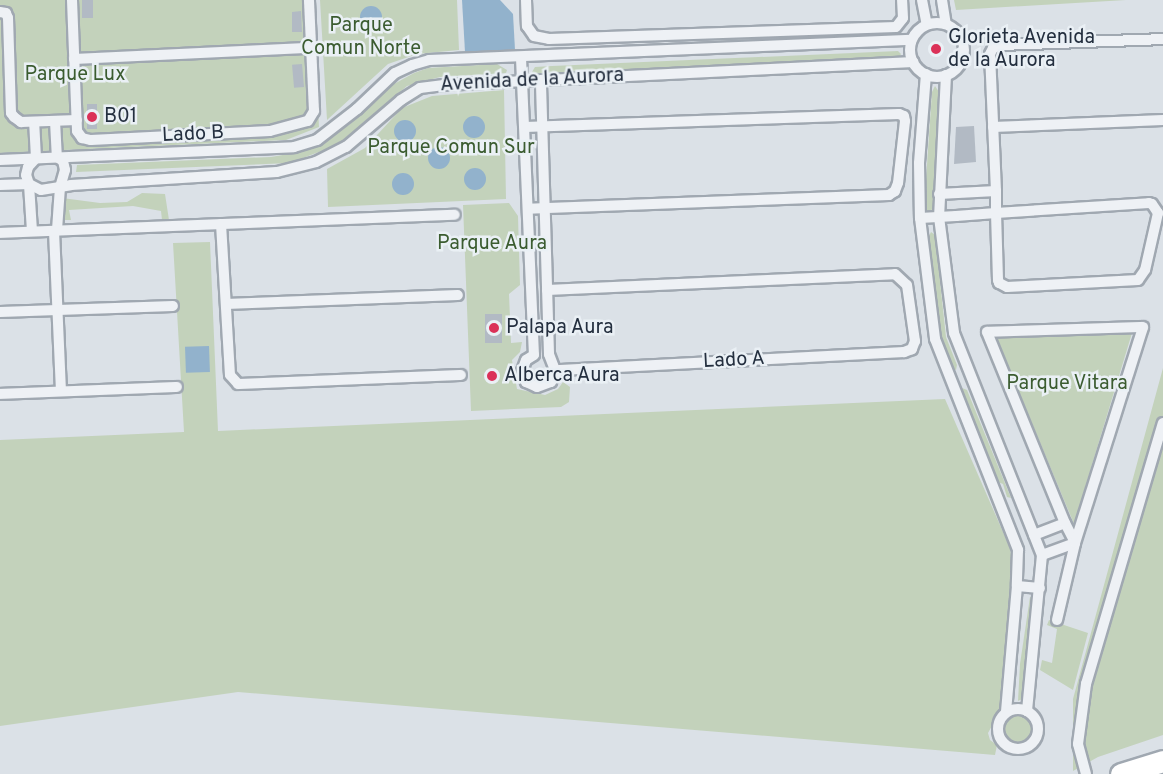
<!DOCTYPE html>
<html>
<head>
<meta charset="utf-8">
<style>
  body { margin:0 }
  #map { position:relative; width:1163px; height:774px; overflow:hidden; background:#dbe1e7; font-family:Overpass,sans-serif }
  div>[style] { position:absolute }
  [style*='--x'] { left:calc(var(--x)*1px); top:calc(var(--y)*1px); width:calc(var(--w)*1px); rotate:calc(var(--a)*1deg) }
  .green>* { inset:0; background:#c3d2bb }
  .round { border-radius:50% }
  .water>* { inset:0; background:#92b2cc; transform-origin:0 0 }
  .building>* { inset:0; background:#b2bac4; transform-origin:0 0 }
  .roads { filter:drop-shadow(2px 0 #a0a8b1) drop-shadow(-2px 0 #a0a8b1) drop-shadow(0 2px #a0a8b1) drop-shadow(0 -2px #a0a8b1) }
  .street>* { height:10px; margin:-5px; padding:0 5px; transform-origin:5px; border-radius:5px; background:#eef1f5 }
  .street>.ring { margin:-5px; padding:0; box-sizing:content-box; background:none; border:10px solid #eef1f5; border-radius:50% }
  .highway>* { height:21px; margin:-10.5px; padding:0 10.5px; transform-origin:10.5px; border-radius:10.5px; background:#fff }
  .dots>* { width:16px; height:16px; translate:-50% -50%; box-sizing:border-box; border:3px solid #eaf0f5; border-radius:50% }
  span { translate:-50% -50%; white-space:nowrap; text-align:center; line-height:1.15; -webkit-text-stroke:5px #eaf0f5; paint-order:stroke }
  .park-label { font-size:20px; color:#3b5c30 }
  .poi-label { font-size:20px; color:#242f3f }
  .left { translate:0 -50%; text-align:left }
  .street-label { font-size:20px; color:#242f3f }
</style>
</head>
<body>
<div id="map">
  <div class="green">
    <div style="clip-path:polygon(0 0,312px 0,319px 127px,286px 140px,0 153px)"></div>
    <div style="clip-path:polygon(320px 0,457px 0,459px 50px,417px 54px,388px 64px,327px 120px)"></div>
    <div style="clip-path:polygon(954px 0,1126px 0,956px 10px)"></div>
    <div style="clip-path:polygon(898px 51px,901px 54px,898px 59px,535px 76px,532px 72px,535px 67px,552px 66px)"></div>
    <div style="clip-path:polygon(497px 64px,507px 70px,506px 73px,440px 77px,407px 86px,337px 145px,290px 163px,76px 172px,77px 165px,271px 157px,300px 152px,349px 125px,394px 84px,414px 73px,428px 68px)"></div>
    <div style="clip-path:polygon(935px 86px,939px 92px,934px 209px,928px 211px,924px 208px,932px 92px)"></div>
    <div style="clip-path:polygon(504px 90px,506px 199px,328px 207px,327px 169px,365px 148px,402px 108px,432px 96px)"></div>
    <div style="clip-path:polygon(142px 193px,165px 194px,169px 220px,162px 220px,161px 211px,133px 206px,69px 210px,71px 220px,62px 220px,62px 198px,100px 203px,127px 202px)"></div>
    <div style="clip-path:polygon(509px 203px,518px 216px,520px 285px,509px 294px,511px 343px,522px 342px,520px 352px,512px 360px,517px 389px,545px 395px,558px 389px,563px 382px,570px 387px,569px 402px,561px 407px,471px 411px,463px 205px)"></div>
    <div style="clip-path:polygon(931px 232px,935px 235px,946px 337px,957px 365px,956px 370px,949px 366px,943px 346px,932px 282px,929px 236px)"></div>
    <div style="clip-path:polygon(210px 242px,218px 431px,945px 399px,1010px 548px,1013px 568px,1000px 711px,988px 733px,990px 740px,997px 745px,995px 755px,238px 692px,0 726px,0 440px,184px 432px,173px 243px)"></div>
    <div style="clip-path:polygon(1132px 333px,1074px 524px,996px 337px)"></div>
    <div style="clip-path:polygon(1163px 368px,1163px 735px,1098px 757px,1073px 771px,1073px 699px)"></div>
    <div style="clip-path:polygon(962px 388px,967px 390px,1011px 498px,1007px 497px,1003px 484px,998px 482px,960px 393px)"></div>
    <div style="clip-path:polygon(1030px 597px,1034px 598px,1034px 603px,1022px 699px,1018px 701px,1020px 664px)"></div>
    <div style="clip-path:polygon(1049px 620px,1088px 633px,1073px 690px,1040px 670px,1042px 660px,1052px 663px,1057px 629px,1047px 625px)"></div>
    <div class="round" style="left:1002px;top:714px;width:30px;height:30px"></div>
  </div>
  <div class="water">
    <div style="clip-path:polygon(462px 0,500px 0,513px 14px,515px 50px,465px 52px)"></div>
    <div class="round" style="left:360px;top:6px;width:22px;height:22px"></div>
    <div class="round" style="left:463px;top:116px;width:22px;height:22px"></div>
    <div class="round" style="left:394px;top:120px;width:22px;height:22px"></div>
    <div class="round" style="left:428px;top:147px;width:22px;height:22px"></div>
    <div class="round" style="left:464px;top:168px;width:22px;height:22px"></div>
    <div class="round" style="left:392px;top:173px;width:22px;height:22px"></div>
    <div style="left:209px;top:346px;width:26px;height:24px;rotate:88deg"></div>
  </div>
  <div class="building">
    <div style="left:82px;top:0;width:11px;height:18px"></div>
    <div style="clip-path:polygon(301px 11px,302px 32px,292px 32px,292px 12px)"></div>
    <div style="left:302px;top:64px;width:23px;height:10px;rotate:85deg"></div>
    <div style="left:87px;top:104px;width:10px;height:25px"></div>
    <div style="clip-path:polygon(974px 126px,976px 162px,954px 164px,956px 127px)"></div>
    <div style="left:485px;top:314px;width:17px;height:29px"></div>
  </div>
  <div class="roads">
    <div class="street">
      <div style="--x:72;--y:0;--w:131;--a:87.8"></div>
      <div style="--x:77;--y:131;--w:9;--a:54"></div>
      <div style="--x:82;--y:138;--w:9;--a:13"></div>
      <div style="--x:91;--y:140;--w:179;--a:-2.9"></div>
      <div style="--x:270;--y:131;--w:39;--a:-15"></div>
      <div style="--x:308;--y:121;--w:12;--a:-59"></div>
      <div style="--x:314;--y:111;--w:111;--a:-92.6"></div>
      <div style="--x:526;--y:0;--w:26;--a:88"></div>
      <div style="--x:527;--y:26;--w:12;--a:55"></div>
      <div style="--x:534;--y:36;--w:15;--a:11"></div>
      <div style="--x:549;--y:39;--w:347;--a:-2"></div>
      <div style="--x:896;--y:27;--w:11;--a:-52"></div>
      <div style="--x:903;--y:18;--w:18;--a:-93"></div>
      <div style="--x:922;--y:0;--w:25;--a:79"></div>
      <div style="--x:942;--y:0;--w:24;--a:81"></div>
      <div style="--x:0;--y:12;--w:6;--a:9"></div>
      <div style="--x:6;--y:13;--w:5;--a:68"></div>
      <div style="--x:8;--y:18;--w:95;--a:88.2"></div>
      <div style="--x:11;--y:113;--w:5;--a:53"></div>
      <div style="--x:14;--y:117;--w:9;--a:36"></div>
      <div style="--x:21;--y:122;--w:56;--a:-2"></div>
      <div class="ring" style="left:910px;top:23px;width:44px;height:44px"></div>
      <div style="--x:521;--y:58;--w:297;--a:87.5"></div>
      <div style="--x:534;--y:355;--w:9;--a:148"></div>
      <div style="--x:526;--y:360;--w:12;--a:110"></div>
      <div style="--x:522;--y:371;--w:12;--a:70"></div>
      <div style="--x:526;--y:382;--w:12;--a:24"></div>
      <div style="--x:537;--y:387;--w:15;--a:-20"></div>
      <div style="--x:551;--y:382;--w:13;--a:-72"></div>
      <div style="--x:555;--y:370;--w:17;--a:-111"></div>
      <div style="--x:549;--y:354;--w:274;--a:-91.7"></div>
      <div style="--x:74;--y:59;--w:237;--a:-2.7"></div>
      <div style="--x:926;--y:74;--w:89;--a:94.5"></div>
      <div style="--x:919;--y:163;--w:55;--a:89"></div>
      <div style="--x:920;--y:218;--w:122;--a:82.9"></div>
      <div style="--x:935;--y:339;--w:227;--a:68.5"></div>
      <div style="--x:1018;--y:550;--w:36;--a:92"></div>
      <div style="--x:1017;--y:586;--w:126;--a:95"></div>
      <div style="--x:946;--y:75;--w:142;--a:92.8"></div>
      <div style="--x:939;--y:217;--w:117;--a:82.6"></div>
      <div style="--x:954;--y:333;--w:239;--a:68.4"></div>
      <div style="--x:1042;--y:555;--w:157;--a:95.5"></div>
      <div style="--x:55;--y:121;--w:36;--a:87"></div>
      <div style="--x:57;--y:157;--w:7;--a:34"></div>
      <div style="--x:63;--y:161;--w:9;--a:77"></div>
      <div style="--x:65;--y:170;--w:18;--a:106"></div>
      <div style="--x:60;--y:187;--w:43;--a:94"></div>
      <div style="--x:525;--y:127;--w:374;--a:-2"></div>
      <div style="--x:899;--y:114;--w:5;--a:22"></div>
      <div style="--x:904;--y:116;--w:5;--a:79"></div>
      <div style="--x:905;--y:121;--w:62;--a:96.4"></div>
      <div style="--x:898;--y:183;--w:9;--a:111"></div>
      <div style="--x:895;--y:191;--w:7;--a:146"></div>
      <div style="--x:889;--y:195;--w:361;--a:177.8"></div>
      <div style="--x:993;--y:127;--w:170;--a:-2.4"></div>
      <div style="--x:0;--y:160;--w:294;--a:-2.5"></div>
      <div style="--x:294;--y:147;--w:24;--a:-17"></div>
      <div style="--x:317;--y:140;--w:51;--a:-37.8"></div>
      <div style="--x:357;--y:109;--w:52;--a:-43.5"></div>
      <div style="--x:395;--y:73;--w:19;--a:-25"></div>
      <div style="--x:412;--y:65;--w:18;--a:-16"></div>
      <div style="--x:429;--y:60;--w:483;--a:-2.4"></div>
      <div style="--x:0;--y:185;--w:29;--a:-2"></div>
      <div style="--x:29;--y:184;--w:13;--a:27"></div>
      <div style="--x:41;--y:190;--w:30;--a:-9"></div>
      <div style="--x:71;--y:185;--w:206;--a:-3.6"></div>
      <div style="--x:277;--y:172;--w:40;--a:-14.4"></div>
      <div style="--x:316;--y:162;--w:34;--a:-27"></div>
      <div style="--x:346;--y:147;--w:72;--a:-40.5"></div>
      <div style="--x:401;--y:100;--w:22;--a:-32"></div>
      <div style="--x:420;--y:88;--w:24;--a:-7"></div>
      <div style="--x:444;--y:85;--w:470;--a:-2.8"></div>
      <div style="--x:939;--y:194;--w:57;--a:-3"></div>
      <div style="--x:920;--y:218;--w:36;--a:-3"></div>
      <div style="--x:956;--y:216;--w:40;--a:-4.3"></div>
      <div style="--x:996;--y:213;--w:153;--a:-3.7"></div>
      <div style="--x:1149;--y:203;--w:3;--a:18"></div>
      <div style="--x:1152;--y:204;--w:11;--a:56"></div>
      <div style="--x:1158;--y:213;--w:58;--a:102.8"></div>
      <div style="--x:1145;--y:270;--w:12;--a:125"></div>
      <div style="--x:1138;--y:280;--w:131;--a:176.9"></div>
      <div style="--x:1007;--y:287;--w:9;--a:-153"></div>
      <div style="--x:999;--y:283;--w:3;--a:-108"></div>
      <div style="--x:998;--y:280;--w:67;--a:-91.7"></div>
      <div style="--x:996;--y:213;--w:22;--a:-90"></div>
      <div style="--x:996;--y:191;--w:137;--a:-92.5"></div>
      <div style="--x:990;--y:54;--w:7;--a:-63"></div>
      <div style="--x:993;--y:48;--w:9;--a:-21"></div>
      <div style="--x:1001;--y:45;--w:162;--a:-2.1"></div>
      <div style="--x:221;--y:224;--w:151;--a:86.6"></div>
      <div style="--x:230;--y:375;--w:12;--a:48"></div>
      <div style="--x:238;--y:384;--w:223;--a:-2.3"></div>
      <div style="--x:32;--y:231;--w:47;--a:-93.7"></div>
      <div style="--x:29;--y:184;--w:9;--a:-108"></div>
      <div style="--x:26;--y:175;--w:8;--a:-76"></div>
      <div style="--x:28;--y:167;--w:12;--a:-48"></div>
      <div style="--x:36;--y:158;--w:36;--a:-93"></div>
      <div style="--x:54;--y:231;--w:160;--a:87.5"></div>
      <div style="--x:0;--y:233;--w:455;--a:-2.3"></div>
      <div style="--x:547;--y:290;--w:348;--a:-2.6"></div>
      <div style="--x:895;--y:274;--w:16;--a:43"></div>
      <div style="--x:907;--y:285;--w:57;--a:81.9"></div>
      <div style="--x:915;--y:341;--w:9;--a:111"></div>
      <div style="--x:912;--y:349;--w:9;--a:159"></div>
      <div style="--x:904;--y:352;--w:349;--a:177"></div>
      <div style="--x:226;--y:304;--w:232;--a:-2.2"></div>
      <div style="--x:0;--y:312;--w:173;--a:-2"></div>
      <div style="--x:0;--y:394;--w:177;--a:-2.3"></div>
      <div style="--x:1034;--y:535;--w:33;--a:-21"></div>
      <div style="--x:1065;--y:523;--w:22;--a:63"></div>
      <div style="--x:1075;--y:543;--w:35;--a:160"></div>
      <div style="--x:1017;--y:586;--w:23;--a:5"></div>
      <div style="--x:1057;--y:620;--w:79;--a:-76.8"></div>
      <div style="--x:1075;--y:543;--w:226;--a:-72.5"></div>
      <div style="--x:1143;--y:327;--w:156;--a:178.2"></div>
      <div style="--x:987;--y:332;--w:206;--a:67.8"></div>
      <div class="ring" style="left:998px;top:709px;width:30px;height:30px"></div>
      <div style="--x:1086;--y:774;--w:31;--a:-105"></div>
      <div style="--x:1078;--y:744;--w:61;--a:-82.4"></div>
      <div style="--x:1086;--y:684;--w:272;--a:-73.6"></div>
    </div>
    <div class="highway">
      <div style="--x:1121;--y:774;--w:44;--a:-17.2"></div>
    </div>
  </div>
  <div class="dots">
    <div style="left:936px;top:49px;background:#db3158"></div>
    <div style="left:92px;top:117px;background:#db3158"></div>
    <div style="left:494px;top:328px;background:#db3158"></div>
    <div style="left:492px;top:376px;background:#db3158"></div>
  </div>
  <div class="park-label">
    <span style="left:361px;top:38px">Parque<br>Comun Norte</span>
    <span style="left:75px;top:75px">Parque Lux</span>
    <span style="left:451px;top:148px">Parque Comun Sur</span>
    <span style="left:492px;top:244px">Parque Aura</span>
    <span style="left:1067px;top:384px">Parque Vitara</span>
  </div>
  <div class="poi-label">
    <span class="left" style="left:948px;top:50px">Glorieta Avenida<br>de la Aurora</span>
    <span class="left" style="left:104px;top:117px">B01</span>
    <span class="left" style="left:506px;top:328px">Palapa Aura</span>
    <span class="left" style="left:504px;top:376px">Alberca Aura</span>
  </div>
  <div class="street-label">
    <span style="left:532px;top:81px;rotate:-3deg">Avenida de la Aurora</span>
    <span style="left:193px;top:135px;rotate:-3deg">Lado B</span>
    <span style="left:734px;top:361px;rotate:-3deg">Lado A</span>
  </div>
</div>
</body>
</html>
